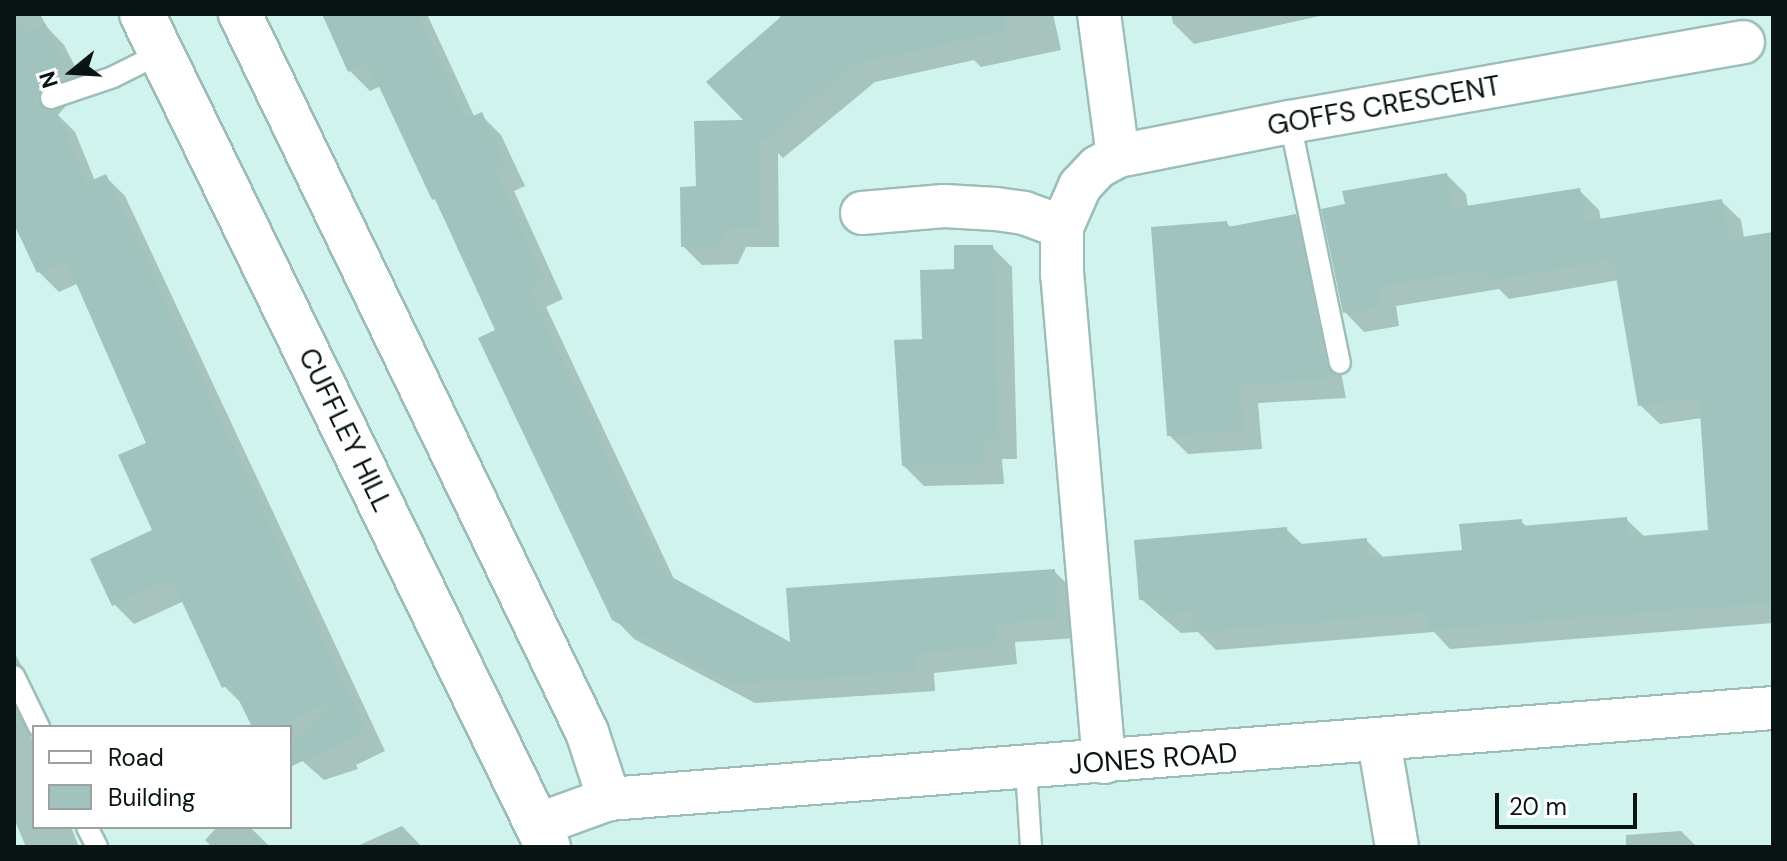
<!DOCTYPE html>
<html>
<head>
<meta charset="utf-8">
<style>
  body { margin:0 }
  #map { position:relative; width:1787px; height:861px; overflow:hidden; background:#d0f4ed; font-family:"DM Sans",sans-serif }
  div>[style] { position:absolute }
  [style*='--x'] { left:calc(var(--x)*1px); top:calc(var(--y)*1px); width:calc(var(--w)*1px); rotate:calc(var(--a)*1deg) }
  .shadow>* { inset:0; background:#0003 }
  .building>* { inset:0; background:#a1c3bd }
  .roads { filter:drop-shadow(2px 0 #9dbeb8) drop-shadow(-2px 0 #9dbeb8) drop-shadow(0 2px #9dbeb8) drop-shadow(0 -2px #9dbeb8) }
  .service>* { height:20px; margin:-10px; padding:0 10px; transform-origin:10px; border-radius:10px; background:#fff }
  .minor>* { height:42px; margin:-21px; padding:0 21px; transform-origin:21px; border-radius:21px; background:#fff }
  .secondary>* { height:44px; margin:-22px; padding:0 22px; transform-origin:22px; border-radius:22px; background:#fff }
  span { translate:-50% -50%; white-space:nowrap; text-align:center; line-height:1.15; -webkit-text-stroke:7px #fff; paint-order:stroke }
  .street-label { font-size:28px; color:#081513 }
  .frame { position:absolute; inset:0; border:16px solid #081513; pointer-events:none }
  .legend { position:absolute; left:32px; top:725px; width:260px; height:104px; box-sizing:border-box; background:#fff; border:2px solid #9ca1a1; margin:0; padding:10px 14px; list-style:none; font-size:24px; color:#081513 }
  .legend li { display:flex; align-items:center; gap:16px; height:40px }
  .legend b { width:40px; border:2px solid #9ca1a1 }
  .north { position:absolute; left:32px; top:32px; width:80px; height:80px; -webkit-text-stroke:6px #fff; paint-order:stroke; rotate:252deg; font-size:22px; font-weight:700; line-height:32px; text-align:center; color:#081513 }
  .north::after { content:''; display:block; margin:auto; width:28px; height:36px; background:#081513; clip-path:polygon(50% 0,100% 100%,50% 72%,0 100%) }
  .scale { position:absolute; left:1495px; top:793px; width:142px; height:36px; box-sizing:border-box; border:4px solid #081513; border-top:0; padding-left:10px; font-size:24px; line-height:28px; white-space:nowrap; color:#081513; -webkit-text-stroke:6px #fff; paint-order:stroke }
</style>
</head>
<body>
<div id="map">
  <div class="shadow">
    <div style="clip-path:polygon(14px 14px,40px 14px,47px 27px,64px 45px,83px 82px,60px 93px,65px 107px,58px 115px,75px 132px,95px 181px,105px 176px,125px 196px,385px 751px,356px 765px,358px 769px,324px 780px,290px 750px,290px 727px,254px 727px,245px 707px,224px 686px,184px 601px,134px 624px,114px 604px,155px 531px,149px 444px,79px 283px,59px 292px,39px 272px,14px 225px)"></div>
    <div style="clip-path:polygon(324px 14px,427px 14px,475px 118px,481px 115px,501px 135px,525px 186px,514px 191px,563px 299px,546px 307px,675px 581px,792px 646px,1054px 571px,1074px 591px,1077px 638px,1015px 642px,1017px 664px,934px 673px,935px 691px,755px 703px,634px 639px,614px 618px,498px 331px,381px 86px,370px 91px,350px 71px)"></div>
    <div style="clip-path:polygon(778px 14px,1053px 14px,1061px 50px,981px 67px,974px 60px,875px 82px,783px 158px,778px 153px,779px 247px,746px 247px,738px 264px,702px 265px,683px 246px,699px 188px,748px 122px,782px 19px)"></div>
    <div style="clip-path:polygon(1171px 14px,1329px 14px,1194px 44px,1173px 23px)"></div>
    <div style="clip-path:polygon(1447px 175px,1466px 194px,1468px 208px,1579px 190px,1599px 210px,1601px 221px,1721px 201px,1741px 220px,1744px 238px,1773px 234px,1773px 623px,1450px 649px,1434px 632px,1216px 650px,1198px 632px,1181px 633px,1141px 599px,1286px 529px,1303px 545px,1366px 540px,1385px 559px,1464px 552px,1521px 521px,1527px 527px,1626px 519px,1645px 537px,1710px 532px,1702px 418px,1660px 424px,1640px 405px,1619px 280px,1509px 299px,1499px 289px,1396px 306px,1399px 326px,1364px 332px,1345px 312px)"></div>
    <div style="clip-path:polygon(1295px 216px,1314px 235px,1346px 398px,1258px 403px,1262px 449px,1188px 454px,1169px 435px,1226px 223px,1232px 228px)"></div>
    <div style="clip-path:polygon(992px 247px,1012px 267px,1017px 459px,1002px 459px,1004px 484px,924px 486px,904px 466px,924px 341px,956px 271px)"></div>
    <div style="clip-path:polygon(14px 652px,26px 674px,14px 678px)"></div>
    <div style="clip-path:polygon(14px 699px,34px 744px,34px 827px,71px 827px,79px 847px,26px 847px,14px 818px)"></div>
    <div style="clip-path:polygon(402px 826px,422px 847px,355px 847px)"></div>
    <div style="clip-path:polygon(217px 827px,250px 827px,270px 847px,212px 847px,205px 840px)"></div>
    <div style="clip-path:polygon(1681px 831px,1697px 847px,1612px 847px,1626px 846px,1626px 835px)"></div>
  </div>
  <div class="building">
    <div style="clip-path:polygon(14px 14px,25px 34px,45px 23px,64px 62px,41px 73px,46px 86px,38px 95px,39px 103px,48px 110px,56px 110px,86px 183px,106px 174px,366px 731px,290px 767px,290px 748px,338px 698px,276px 727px,252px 727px,231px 684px,222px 688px,171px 578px,112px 606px,90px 559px,152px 530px,118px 455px,146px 443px,66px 260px,37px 273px,14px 224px)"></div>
    <div style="clip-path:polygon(322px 14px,418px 14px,466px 119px,482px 112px,506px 166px,495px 171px,545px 279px,528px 287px,661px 571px,790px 642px,786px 588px,1055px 569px,1058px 618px,996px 623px,998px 645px,915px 654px,916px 671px,733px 684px,612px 620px,478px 338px,495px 330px,435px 199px,432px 200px,368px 63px,348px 72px)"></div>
    <div style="clip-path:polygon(784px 14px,1005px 14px,1006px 31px,856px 63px,763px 141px,759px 137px,761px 228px,727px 229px,719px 246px,681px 247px,680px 187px,696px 186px,694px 121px,743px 120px,706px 82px)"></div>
    <div style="clip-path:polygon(1447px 173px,1453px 208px,1580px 188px,1586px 221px,1722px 199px,1729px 239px,1773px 232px,1773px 602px,1429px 630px,1427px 612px,1194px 632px,1193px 612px,1159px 615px,1158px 598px,1139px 600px,1134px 540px,1287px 527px,1289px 545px,1367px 538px,1368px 558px,1462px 550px,1459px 524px,1522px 519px,1522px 526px,1627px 517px,1629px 537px,1708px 530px,1699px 397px,1638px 406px,1613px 259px,1488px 281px,1486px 269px,1377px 287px,1381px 307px,1343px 313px,1321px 209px,1345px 204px,1342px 191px)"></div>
    <div style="clip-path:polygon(1296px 214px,1328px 379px,1240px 384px,1244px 430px,1167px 436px,1151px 227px,1227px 221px,1228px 227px)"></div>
    <div style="clip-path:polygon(954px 245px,993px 245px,998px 439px,983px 440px,984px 464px,902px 466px,894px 340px,922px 339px,920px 270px,954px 269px)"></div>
  </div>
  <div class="roads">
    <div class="service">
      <div style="--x:51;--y:98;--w:65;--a:-18.7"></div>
      <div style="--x:113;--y:77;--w:54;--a:-26.6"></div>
      <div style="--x:1290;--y:122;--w:246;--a:78.3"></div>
      <div style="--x:14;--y:676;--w:57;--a:63.9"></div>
      <div style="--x:1026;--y:769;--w:78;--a:86.3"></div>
      <div style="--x:87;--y:827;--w:22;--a:63"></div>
    </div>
    <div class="minor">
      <div style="--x:240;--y:14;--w:797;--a:64.21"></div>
      <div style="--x:587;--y:732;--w:71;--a:71.8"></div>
      <div style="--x:1099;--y:14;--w:143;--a:82.4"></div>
      <div style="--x:862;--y:213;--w:82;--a:-4.9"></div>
      <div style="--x:944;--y:206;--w:52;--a:3.3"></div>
      <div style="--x:996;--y:209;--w:28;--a:8"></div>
      <div style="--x:1024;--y:213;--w:40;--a:20.2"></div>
      <div style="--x:1379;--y:741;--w:108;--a:80.4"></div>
      <div style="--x:1104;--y:762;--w:489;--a:-94.9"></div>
      <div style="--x:1062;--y:275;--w:48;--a:-90"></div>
      <div style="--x:1062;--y:227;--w:45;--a:-66.3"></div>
      <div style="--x:1080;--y:186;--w:26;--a:-47"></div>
      <div style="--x:1098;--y:167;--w:23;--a:-29"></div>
      <div style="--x:1118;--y:156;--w:175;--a:-11.2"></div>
      <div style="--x:1290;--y:122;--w:460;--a:-10"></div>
      <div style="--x:537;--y:825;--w:77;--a:-19.9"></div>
      <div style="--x:609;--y:799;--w:1168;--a:-4.47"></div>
    </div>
    <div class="secondary">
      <div style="--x:142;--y:14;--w:927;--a:64.02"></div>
    </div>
  </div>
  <div class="street-label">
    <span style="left:1384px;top:106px;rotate:-10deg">GOFFS CRESCENT</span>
    <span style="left:345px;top:430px;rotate:64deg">CUFFLEY HILL</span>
    <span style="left:1153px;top:759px;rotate:-4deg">JONES ROAD</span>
  </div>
  <div class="frame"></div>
  <ul class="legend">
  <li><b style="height:10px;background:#fff"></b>Road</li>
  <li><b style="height:22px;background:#a1c3bd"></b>Building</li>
  </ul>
  <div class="north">N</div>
  <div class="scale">20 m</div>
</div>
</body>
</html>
